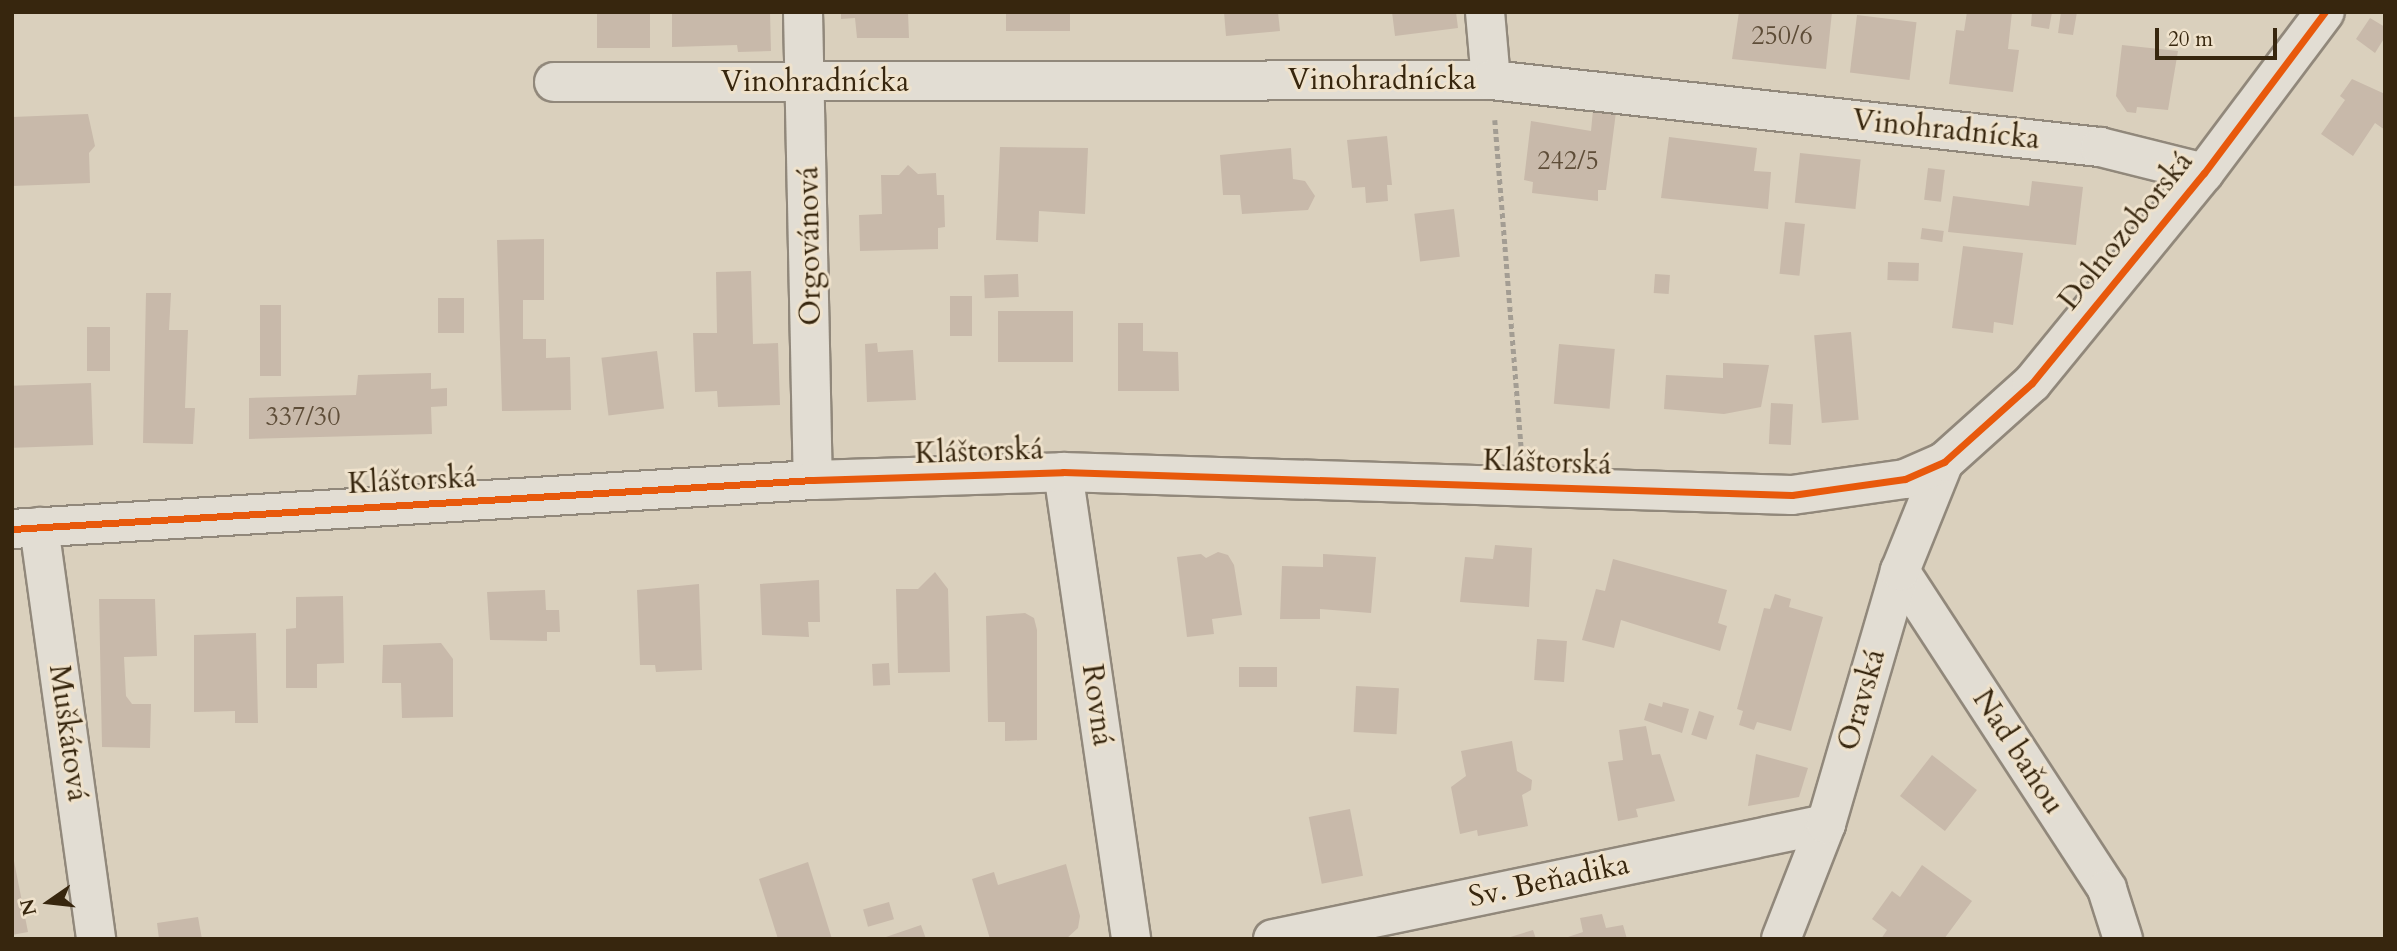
<!DOCTYPE html>
<html>
<head>
<meta charset="utf-8">
<style>
  body { margin:0 }
  #map { position:relative; width:2397px; height:951px; overflow:hidden; background:#dad0bd; font-family:Cardo,serif }
  div>[style] { position:absolute }
  [style*='--x'] { left:calc(var(--x)*1px); top:calc(var(--y)*1px); width:calc(var(--w)*1px); rotate:calc(var(--a)*1deg) }
  .building>* { inset:0; background:#c8b9aa; transform-origin:0 0 }
  .path>* { height:4.5px; margin-top:-2.25px; transform-origin:0; background:repeating-linear-gradient(90deg,#a39d93 0 5px,transparent 0 8.5px) }
  .roads { filter:drop-shadow(2px 0 #91887b) drop-shadow(-2px 0 #91887b) drop-shadow(0 2px #91887b) drop-shadow(0 -2px #91887b) }
  .street>* { height:38px; margin:-19px; padding:0 19px; transform-origin:19px; border-radius:19px; background:#e2ddd3 }
  .secondary>* { height:38px; margin:-19px; padding:0 19px; transform-origin:19px; border-radius:19px; background:#e2ddd3 }
  .cycleway>* { height:7px; margin:-3.5px; padding:0 3.5px; transform-origin:3.5px; border-radius:3.5px; background:#e8590c }
  span { translate:-50% -50%; white-space:nowrap; text-align:center; line-height:1.15; -webkit-text-stroke:6px #efe2cc; paint-order:stroke }
  .number-label { font-size:26px; color:#5e4d38 }
  .number-label span { -webkit-text-stroke-width:0 }
  .street-label { font-size:30px; color:#37260e }
  .frame { position:absolute; inset:0; border:14px solid #37260e; pointer-events:none }
  .north { position:absolute; left:14px; top:867px; width:70px; height:70px; -webkit-text-stroke:5px #efe2cc; paint-order:stroke; rotate:256deg; font-size:19px; font-weight:700; line-height:28px; text-align:center; color:#37260e }
  .north::after { content:''; display:block; margin:auto; width:24px; height:32px; background:#37260e; clip-path:polygon(50% 0,100% 100%,50% 72%,0 100%) }
  .scale { position:absolute; left:2155px; top:28px; width:122px; height:32px; box-sizing:border-box; border:4px solid #37260e; border-top:0; padding-left:9px; font-size:21px; line-height:24px; white-space:nowrap; color:#37260e; -webkit-text-stroke:5px #efe2cc; paint-order:stroke }
</style>
</head>
<body>
<div id="map">
  <div class="building">
    <div style="left:597px;top:12px;width:53px;height:36px"></div>
    <div style="clip-path:polygon(672px 12px,770px 12px,771px 51px,738px 52px,737px 45px,672px 47px)"></div>
    <div style="clip-path:polygon(841px 12px,908px 12px,909px 38px,857px 38px,855px 18px,841px 19px)"></div>
    <div style="left:1006px;top:12px;width:64px;height:19px"></div>
    <div style="clip-path:polygon(1224px 12px,1278px 12px,1280px 31px,1226px 36px)"></div>
    <div style="clip-path:polygon(1392px 12px,1456px 12px,1458px 28px,1395px 36px)"></div>
    <div style="clip-path:polygon(1739px 12px,1832px 12px,1826px 69px,1732px 59px)"></div>
    <div style="clip-path:polygon(1967px 12px,2012px 12px,2008px 49px,2019px 50px,2013px 92px,1949px 84px,1956px 30px,1964px 31px)"></div>
    <div style="clip-path:polygon(2032px 12px,2052px 12px,2049px 29px,2031px 26px)"></div>
    <div style="clip-path:polygon(2061px 12px,2077px 12px,2073px 35px,2058px 33px)"></div>
    <div style="left:1857px;top:15px;width:60px;height:58px;rotate:7deg"></div>
    <div style="clip-path:polygon(2370px 18px,2385px 27px,2385px 37px,2375px 53px,2356px 39px)"></div>
    <div style="clip-path:polygon(2122px 45px,2178px 51px,2168px 110px,2137px 107px,2136px 113px,2127px 112px,2116px 96px)"></div>
    <div style="clip-path:polygon(2352px 79px,2385px 94px,2385px 130px,2375px 123px,2353px 156px,2321px 134px,2345px 100px,2340px 96px)"></div>
    <div style="clip-path:polygon(1593px 110px,1616px 112px,1606px 190px,1598px 190px,1598px 201px,1532px 193px,1533px 182px,1524px 180px,1531px 121px,1591px 131px)"></div>
    <div style="clip-path:polygon(88px 114px,95px 146px,89px 153px,90px 183px,12px 186px,12px 117px)"></div>
    <div style="clip-path:polygon(1387px 136px,1392px 185px,1387px 185px,1388px 201px,1366px 203px,1365px 187px,1352px 188px,1347px 140px)"></div>
    <div style="clip-path:polygon(1669px 137px,1757px 148px,1754px 171px,1771px 172px,1768px 209px,1661px 198px)"></div>
    <div style="clip-path:polygon(1000px 147px,1088px 148px,1085px 214px,1039px 211px,1038px 242px,996px 240px)"></div>
    <div style="clip-path:polygon(1291px 148px,1293px 179px,1305px 181px,1315px 196px,1308px 210px,1242px 214px,1240px 195px,1223px 195px,1220px 155px)"></div>
    <div style="left:1800px;top:153px;width:61px;height:50px;rotate:6deg"></div>
    <div style="clip-path:polygon(908px 165px,918px 174px,936px 173px,937px 195px,944px 195px,945px 227px,938px 228px,938px 249px,860px 251px,859px 215px,882px 214px,881px 175px,899px 175px)"></div>
    <div style="left:1928px;top:168px;width:17px;height:32px;rotate:7deg"></div>
    <div style="clip-path:polygon(2032px 181px,2083px 187px,2076px 245px,1948px 232px,1953px 196px,2029px 206px)"></div>
    <div style="left:1454px;top:209px;width:48px;height:40px;rotate:83deg"></div>
    <div style="left:1785px;top:222px;width:20px;height:52px;rotate:6deg"></div>
    <div style="left:1922px;top:228px;width:22px;height:11px;rotate:8deg"></div>
    <div style="clip-path:polygon(544px 239px,544px 300px,523px 300px,523px 339px,546px 339px,546px 358px,570px 357px,571px 410px,502px 411px,497px 240px)"></div>
    <div style="clip-path:polygon(1963px 246px,2023px 253px,2013px 325px,1994px 322px,1993px 333px,1952px 328px)"></div>
    <div style="left:1888px;top:262px;width:31px;height:18px;rotate:2deg"></div>
    <div style="clip-path:polygon(751px 271px,753px 344px,778px 343px,780px 405px,718px 407px,717px 391px,695px 392px,693px 333px,717px 333px,716px 272px)"></div>
    <div style="left:1018px;top:274px;width:23px;height:34px;rotate:88deg"></div>
    <div style="left:1655px;top:274px;width:15px;height:19px;rotate:4deg"></div>
    <div style="clip-path:polygon(146px 293px,171px 293px,169px 330px,188px 330px,185px 408px,195px 408px,193px 444px,143px 443px)"></div>
    <div style="left:950px;top:296px;width:22px;height:40px"></div>
    <div style="left:464px;top:298px;width:35px;height:26px;rotate:90deg"></div>
    <div style="left:260px;top:305px;width:21px;height:71px"></div>
    <div style="left:1073px;top:311px;width:51px;height:75px;rotate:90deg"></div>
    <div style="clip-path:polygon(1118px 323px,1143px 323px,1143px 351px,1178px 352px,1179px 391px,1118px 391px)"></div>
    <div style="left:87px;top:327px;width:23px;height:44px"></div>
    <div style="left:1851px;top:332px;width:88px;height:37px;rotate:85deg"></div>
    <div style="clip-path:polygon(877px 343px,878px 352px,913px 350px,916px 400px,867px 402px,865px 344px)"></div>
    <div style="left:1559px;top:344px;width:56px;height:60px;rotate:5deg"></div>
    <div style="left:657px;top:351px;width:58px;height:56px;rotate:83deg"></div>
    <div style="clip-path:polygon(1723px 363px,1769px 365px,1761px 407px,1724px 414px,1664px 409px,1666px 375px,1723px 378px)"></div>
    <div style="clip-path:polygon(431px 373px,431px 389px,447px 388px,447px 406px,431px 407px,432px 434px,249px 439px,249px 398px,356px 395px,358px 375px)"></div>
    <div style="left:91px;top:383px;width:62px;height:79px;rotate:88deg"></div>
    <div style="left:1771px;top:403px;width:22px;height:41px;rotate:3deg"></div>
    <div style="clip-path:polygon(1495px 545px,1532px 548px,1529px 607px,1460px 602px,1465px 557px,1493px 559px)"></div>
    <div style="clip-path:polygon(1218px 552px,1228px 555px,1234px 565px,1242px 615px,1212px 619px,1214px 634px,1187px 637px,1177px 557px,1201px 554px,1206px 558px)"></div>
    <div style="clip-path:polygon(1323px 554px,1376px 557px,1371px 613px,1320px 609px,1320px 619px,1280px 619px,1282px 566px,1323px 567px)"></div>
    <div style="clip-path:polygon(1613px 559px,1727px 590px,1718px 623px,1727px 626px,1720px 651px,1621px 620px,1614px 648px,1582px 640px,1596px 589px,1605px 591px)"></div>
    <div style="clip-path:polygon(935px 572px,948px 589px,950px 672px,898px 673px,896px 589px,918px 589px)"></div>
    <div style="clip-path:polygon(819px 580px,820px 622px,808px 622px,809px 637px,762px 635px,760px 584px)"></div>
    <div style="clip-path:polygon(699px 584px,702px 670px,656px 672px,655px 665px,640px 665px,637px 590px)"></div>
    <div style="clip-path:polygon(545px 590px,546px 610px,559px 610px,560px 632px,547px 632px,547px 641px,490px 640px,487px 592px)"></div>
    <div style="clip-path:polygon(1775px 594px,1791px 599px,1789px 607px,1823px 617px,1791px 731px,1757px 722px,1754px 730px,1739px 725px,1743px 711px,1737px 709px,1764px 608px,1770px 609px)"></div>
    <div style="clip-path:polygon(343px 596px,344px 663px,317px 664px,317px 688px,286px 688px,286px 629px,296px 628px,296px 597px)"></div>
    <div style="clip-path:polygon(99px 599px,155px 599px,157px 656px,124px 657px,126px 696px,132px 704px,151px 704px,150px 748px,102px 747px)"></div>
    <div style="clip-path:polygon(1025px 613px,1034px 618px,1037px 630px,1037px 740px,1005px 741px,1005px 722px,988px 722px,986px 616px)"></div>
    <div style="clip-path:polygon(256px 633px,258px 723px,235px 723px,235px 711px,194px 712px,194px 635px)"></div>
    <div style="left:1537px;top:639px;width:30px;height:41px;rotate:4deg"></div>
    <div style="clip-path:polygon(441px 643px,453px 659px,453px 717px,402px 718px,401px 683px,382px 683px,383px 645px)"></div>
    <div style="left:889px;top:663px;width:22px;height:17px;rotate:87deg"></div>
    <div style="left:1277px;top:667px;width:20px;height:38px;rotate:90deg"></div>
    <div style="left:1356px;top:686px;width:43px;height:46px;rotate:3deg"></div>
    <div style="clip-path:polygon(1663px 702px,1689px 709px,1682px 733px,1644px 720px,1649px 703px,1662px 707px)"></div>
    <div style="left:1699px;top:711px;width:16px;height:25px;rotate:18deg"></div>
    <div style="clip-path:polygon(1646px 726px,1652px 755px,1660px 754px,1675px 801px,1636px 809px,1638px 817px,1618px 821px,1608px 762px,1623px 760px,1619px 730px)"></div>
    <div style="clip-path:polygon(1512px 741px,1517px 771px,1532px 780px,1531px 790px,1522px 795px,1528px 826px,1478px 836px,1477px 830px,1460px 834px,1451px 787px,1466px 776px,1461px 751px)"></div>
    <div style="clip-path:polygon(1756px 754px,1808px 768px,1799px 797px,1748px 806px)"></div>
    <div style="left:1932px;top:755px;width:57px;height:52px;rotate:38deg"></div>
    <div style="left:1350px;top:809px;width:68px;height:42px;rotate:79deg"></div>
    <div style="clip-path:polygon(12px 851px,28px 932px,12px 935px)"></div>
    <div style="clip-path:polygon(808px 862px,832px 939px,778px 939px,759px 879px)"></div>
    <div style="clip-path:polygon(1066px 864px,1080px 916px,1078px 928px,1066px 939px,990px 939px,972px 879px,994px 872px,998px 885px)"></div>
    <div style="clip-path:polygon(1922px 865px,1972px 901px,1944px 939px,1881px 939px,1887px 930px,1872px 919px,1892px 891px,1900px 897px)"></div>
    <div style="left:889px;top:902px;width:18px;height:27px;rotate:74deg"></div>
    <div style="clip-path:polygon(1602px 914px,1606px 928px,1623px 925px,1627px 939px,1562px 939px,1583px 932px,1580px 918px)"></div>
    <div style="clip-path:polygon(198px 917px,202px 939px,159px 939px,157px 923px)"></div>
    <div style="clip-path:polygon(921px 925px,926px 939px,883px 939px,883px 938px)"></div>
    <div style="clip-path:polygon(1533px 930px,1536px 939px,1507px 939px,1507px 938px)"></div>
  </div>
  <div class="path">
    <div style="--x:1495;--y:120;--w:327;--a:85.4"></div>
  </div>
  <div class="roads">
    <div class="street">
      <div style="--x:803;--y:12;--w:468;--a:88.8"></div>
      <div style="--x:1485;--y:12;--w:68;--a:85"></div>
      <div style="--x:554;--y:82;--w:937;--a:-0.12"></div>
      <div style="--x:1491;--y:80;--w:613;--a:6.28"></div>
      <div style="--x:2100;--y:147;--w:107;--a:14"></div>
      <div style="--x:1063;--y:472;--w:472;--a:81.7"></div>
      <div style="--x:39;--y:527;--w:416;--a:82.1"></div>
      <div style="--x:1900;--y:571;--w:379;--a:56.9"></div>
      <div style="--x:2107;--y:889;--w:52;--a:72.3"></div>
      <div style="--x:1273;--y:939;--w:565;--a:-11.75"></div>
      <div style="--x:1781;--y:939;--w:123;--a:-68.6"></div>
      <div style="--x:1826;--y:824;--w:264;--a:-73.7"></div>
      <div style="--x:1900;--y:571;--w:118;--a:-68"></div>
    </div>
    <div class="secondary">
      <div style="--x:12;--y:529;--w:802;--a:-3.5"></div>
      <div style="--x:813;--y:480;--w:250;--a:-1.8"></div>
      <div style="--x:1063;--y:472;--w:729;--a:1.81"></div>
      <div style="--x:1792;--y:495;--w:114;--a:-8.1"></div>
      <div style="--x:1905;--y:479;--w:43;--a:-23.6"></div>
      <div style="--x:1944;--y:462;--w:118;--a:-41.9"></div>
      <div style="--x:2032;--y:383;--w:271;--a:-50.7"></div>
      <div style="--x:2204;--y:173;--w:201;--a:-53.1"></div>
    </div>
  </div>
  <div class="cycleway">
    <div style="--x:12;--y:529;--w:802;--a:-3.5"></div>
    <div style="--x:813;--y:480;--w:250;--a:-1.8"></div>
    <div style="--x:1063;--y:472;--w:729;--a:1.81"></div>
    <div style="--x:1792;--y:495;--w:114;--a:-8.1"></div>
    <div style="--x:1905;--y:479;--w:43;--a:-23.6"></div>
    <div style="--x:1944;--y:462;--w:118;--a:-41.9"></div>
    <div style="--x:2032;--y:383;--w:271;--a:-50.7"></div>
    <div style="--x:2204;--y:173;--w:201;--a:-53.1"></div>
  </div>
  <div class="number-label">
    <span style="left:1782px;top:36px">250/6</span>
    <span style="left:1568px;top:161px">242/5</span>
    <span style="left:303px;top:417px">337/30</span>
  </div>
  <div class="street-label">
    <span style="left:1382px;top:80px">Vinohradnícka</span>
    <span style="left:815px;top:82px">Vinohradnícka</span>
    <span style="left:1946px;top:130px;rotate:6deg">Vinohradnícka</span>
    <span style="left:2126px;top:231px;rotate:-51deg">Dolnozoborská</span>
    <span style="left:810px;top:246px;rotate:-91deg">Orgovánová</span>
    <span style="left:979px;top:452px;rotate:-2deg">Kláštorská</span>
    <span style="left:1547px;top:463px;rotate:2deg">Kláštorská</span>
    <span style="left:412px;top:481px;rotate:-3deg">Kláštorská</span>
    <span style="left:1862px;top:700px;rotate:-74deg">Oravská</span>
    <span style="left:1097px;top:705px;rotate:82deg">Rovná</span>
    <span style="left:68px;top:733px;rotate:82deg">Muškátová</span>
    <span style="left:2018px;top:752px;rotate:57deg">Nad baňou</span>
    <span style="left:1549px;top:881px;rotate:-12deg">Sv. Beňadika</span>
  </div>
  <div class="frame"></div>
  <div class="north">N</div>
  <div class="scale">20 m</div>
</div>
</body>
</html>
